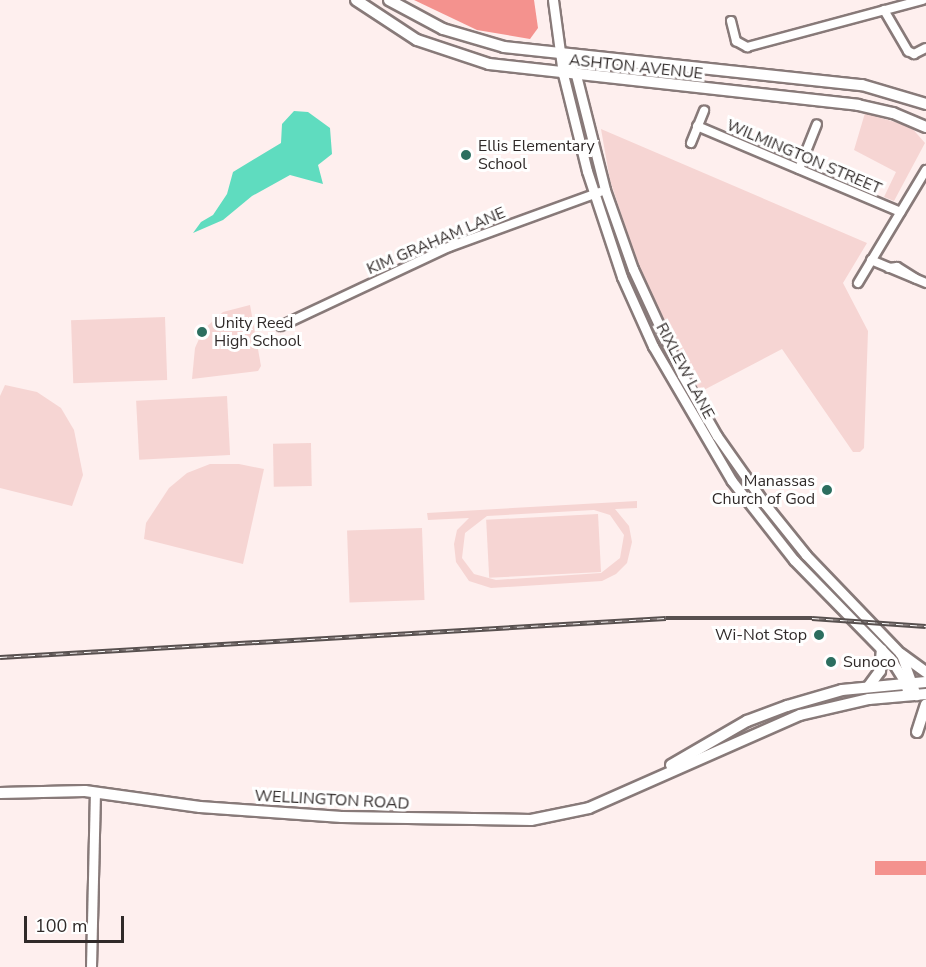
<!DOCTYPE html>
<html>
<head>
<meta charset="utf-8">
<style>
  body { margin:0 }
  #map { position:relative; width:926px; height:967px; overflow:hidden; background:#feefee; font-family:"Nunito Sans",sans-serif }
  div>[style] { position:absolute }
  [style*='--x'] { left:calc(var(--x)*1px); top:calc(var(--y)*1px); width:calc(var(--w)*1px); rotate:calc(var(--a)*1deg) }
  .green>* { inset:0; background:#f6d5d3; transform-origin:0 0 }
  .forest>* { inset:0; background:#f4928e; transform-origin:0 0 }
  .water>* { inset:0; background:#5fdcbf }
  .roads { filter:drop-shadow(2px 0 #887a79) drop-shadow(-2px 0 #887a79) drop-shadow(0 2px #887a79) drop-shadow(0 -2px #887a79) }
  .minor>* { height:8px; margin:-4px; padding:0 4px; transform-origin:4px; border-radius:4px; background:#fff }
  .tertiary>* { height:9px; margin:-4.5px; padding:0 4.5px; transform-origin:4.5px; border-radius:4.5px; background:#fff }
  .secondary>* { height:10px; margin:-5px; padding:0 5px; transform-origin:5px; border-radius:5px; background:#fff }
  .rail>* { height:4.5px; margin-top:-2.25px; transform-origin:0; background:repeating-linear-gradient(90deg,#fff 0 7px,#58504f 0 14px); box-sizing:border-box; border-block:2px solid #58504f }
  .dots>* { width:16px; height:16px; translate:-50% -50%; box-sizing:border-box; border:3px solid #fff; border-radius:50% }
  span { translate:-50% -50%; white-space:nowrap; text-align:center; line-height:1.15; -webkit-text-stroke:6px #fff; paint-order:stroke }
  .street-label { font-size:16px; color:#302a29 }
  .poi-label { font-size:16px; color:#302a29 }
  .left { translate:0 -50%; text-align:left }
  .right { translate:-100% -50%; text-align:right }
  .scale { position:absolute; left:24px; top:916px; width:100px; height:27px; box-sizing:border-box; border:3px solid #302a29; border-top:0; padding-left:8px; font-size:18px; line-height:21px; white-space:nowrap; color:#302a29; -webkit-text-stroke:4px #fff; paint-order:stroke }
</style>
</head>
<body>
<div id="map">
  <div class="green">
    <div style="clip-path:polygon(865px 113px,911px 127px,925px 143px,894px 201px,884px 197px,896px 172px,854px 150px)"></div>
    <div style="clip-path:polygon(601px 129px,867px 243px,843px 283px,868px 331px,864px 448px,860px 452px,853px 452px,782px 349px,700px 392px,674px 345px,636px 259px,610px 180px)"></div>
    <div style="clip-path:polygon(250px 305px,261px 366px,258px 371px,192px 379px,195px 348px,203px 330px,223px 312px)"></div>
    <div style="left:165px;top:317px;width:63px;height:94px;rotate:88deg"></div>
    <div style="clip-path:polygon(5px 385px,37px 392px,61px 408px,74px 430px,83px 475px,72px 506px,0 488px,0 396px)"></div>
    <div style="left:227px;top:396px;width:59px;height:91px;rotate:87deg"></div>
    <div style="left:311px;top:443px;width:43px;height:38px;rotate:89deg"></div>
    <div style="clip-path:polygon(210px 464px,239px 464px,264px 469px,243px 564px,144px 539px,146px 523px,169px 488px,187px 473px)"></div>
    <div style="clip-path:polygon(evenodd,637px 501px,637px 508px,615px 509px,629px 526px,632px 542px,627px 563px,616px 574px,602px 581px,491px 588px,469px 581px,456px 562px,454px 544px,457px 530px,469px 518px,428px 520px,427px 513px,637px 501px,594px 510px,610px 515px,624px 535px,620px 558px,601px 573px,496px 580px,474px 574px,462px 558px,465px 533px,487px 516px,594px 510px)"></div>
    <div style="left:598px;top:514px;width:58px;height:112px;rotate:87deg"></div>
    <div style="left:422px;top:528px;width:72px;height:75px;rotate:88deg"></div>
  </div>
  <div class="forest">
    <div style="clip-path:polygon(414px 0,534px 0,538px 28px,530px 39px,477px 30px)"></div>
    <div style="left:926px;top:861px;width:14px;height:51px;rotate:90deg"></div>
  </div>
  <div class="water">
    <div style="clip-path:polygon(294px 111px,308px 112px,330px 128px,332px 154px,318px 165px,323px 184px,290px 175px,252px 196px,223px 220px,193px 233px,201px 222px,213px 215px,227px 194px,233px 172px,281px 143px,282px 124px)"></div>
  </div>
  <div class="roads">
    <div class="minor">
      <div style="--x:884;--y:10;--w:48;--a:59.7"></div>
      <div style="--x:908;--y:51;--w:7;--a:27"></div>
      <div style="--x:914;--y:54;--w:13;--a:-27"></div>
      <div style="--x:731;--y:21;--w:21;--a:76"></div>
      <div style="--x:736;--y:41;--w:13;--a:29"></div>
      <div style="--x:747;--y:47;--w:182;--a:-15"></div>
      <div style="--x:697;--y:126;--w:221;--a:22.9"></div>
      <div style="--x:691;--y:143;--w:35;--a:-68"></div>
      <div style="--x:799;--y:169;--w:48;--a:-68.2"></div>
      <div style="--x:871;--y:260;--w:60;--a:22.7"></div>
      <div style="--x:889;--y:268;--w:8;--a:-7"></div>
      <div style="--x:897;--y:267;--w:22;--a:32"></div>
      <div style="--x:858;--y:283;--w:132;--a:-59"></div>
      <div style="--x:281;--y:326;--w:186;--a:-25.2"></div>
      <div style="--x:449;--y:247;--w:161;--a:-20"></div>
    </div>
    <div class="tertiary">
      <div style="--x:553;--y:0;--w:75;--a:82.3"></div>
      <div style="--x:563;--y:74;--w:100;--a:76.1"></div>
      <div style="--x:587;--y:171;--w:112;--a:71.7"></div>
      <div style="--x:622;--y:277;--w:76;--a:65.8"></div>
      <div style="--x:653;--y:346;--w:156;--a:59.7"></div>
      <div style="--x:732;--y:481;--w:100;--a:51.9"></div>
      <div style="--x:794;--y:560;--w:137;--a:45.6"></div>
      <div style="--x:890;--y:658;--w:28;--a:58"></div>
      <div style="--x:905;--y:682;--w:13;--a:77"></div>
      <div style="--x:562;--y:54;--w:25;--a:56"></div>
      <div style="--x:576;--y:75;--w:119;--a:75.8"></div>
      <div style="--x:605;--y:190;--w:84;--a:70.5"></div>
      <div style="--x:633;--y:269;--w:117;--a:65.2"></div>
      <div style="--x:682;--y:375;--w:70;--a:60.2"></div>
      <div style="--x:717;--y:436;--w:83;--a:54.8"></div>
      <div style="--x:765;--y:504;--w:65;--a:51.2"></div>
      <div style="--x:806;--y:555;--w:137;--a:46.2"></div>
      <div style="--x:901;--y:654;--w:44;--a:69.9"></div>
      <div style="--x:91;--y:967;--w:175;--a:-88.7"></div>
    </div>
    <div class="secondary">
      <div style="--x:356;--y:0;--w:73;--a:33.3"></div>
      <div style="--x:417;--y:40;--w:76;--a:18.4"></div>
      <div style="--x:489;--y:64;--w:371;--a:6.3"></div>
      <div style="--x:858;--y:105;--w:36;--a:13"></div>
      <div style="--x:893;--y:113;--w:36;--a:23"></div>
      <div style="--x:389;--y:0;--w:61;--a:28.2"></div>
      <div style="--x:443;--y:29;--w:64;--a:16.4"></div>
      <div style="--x:504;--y:47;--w:360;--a:6.1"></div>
      <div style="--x:862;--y:85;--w:67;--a:16.5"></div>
      <div style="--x:901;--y:654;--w:31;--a:36"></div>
      <div style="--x:869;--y:686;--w:19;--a:-54"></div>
      <div style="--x:880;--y:671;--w:21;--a:-85"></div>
      <div style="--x:917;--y:732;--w:29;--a:-72"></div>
      <div style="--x:671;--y:765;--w:88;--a:-30.1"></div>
      <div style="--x:747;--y:721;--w:43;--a:-20.6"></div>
      <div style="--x:787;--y:706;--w:57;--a:-16.2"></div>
      <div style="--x:842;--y:690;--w:84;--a:-5.4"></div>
      <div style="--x:0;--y:793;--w:85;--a:-1.3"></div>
      <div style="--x:85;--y:791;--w:116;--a:7.9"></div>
      <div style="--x:200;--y:807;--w:142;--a:4"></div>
      <div style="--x:342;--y:817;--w:189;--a:0.9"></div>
      <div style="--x:531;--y:820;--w:59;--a:-11.7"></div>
      <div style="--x:589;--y:808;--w:231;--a:-23.8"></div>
      <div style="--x:800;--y:715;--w:71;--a:-13.1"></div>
      <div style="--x:869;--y:699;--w:57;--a:-5"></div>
    </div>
  </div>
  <div class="rail">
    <div style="--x:0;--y:657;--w:667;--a:-3.35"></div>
    <div style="--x:666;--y:618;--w:146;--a:0"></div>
    <div style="--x:812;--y:618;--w:114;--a:4"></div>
  </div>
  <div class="dots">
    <div style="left:466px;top:155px;background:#2c6e5f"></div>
    <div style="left:202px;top:332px;background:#2c6e5f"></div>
    <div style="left:827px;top:490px;background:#2c6e5f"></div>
    <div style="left:819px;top:635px;background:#2c6e5f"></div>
    <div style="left:831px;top:662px;background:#2c6e5f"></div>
  </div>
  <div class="street-label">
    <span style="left:636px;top:67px;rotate:6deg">ASHTON AVENUE</span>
    <span style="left:804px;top:157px;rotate:23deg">WILMINGTON STREET</span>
    <span style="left:436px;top:241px;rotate:-23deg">KIM GRAHAM LANE</span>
    <span style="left:685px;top:371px;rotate:62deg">RIXLEW LANE</span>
    <span style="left:332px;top:800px;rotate:3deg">WELLINGTON ROAD</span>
  </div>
  <div class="poi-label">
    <span class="left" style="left:478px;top:155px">Ellis Elementary<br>School</span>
    <span class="left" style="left:214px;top:332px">Unity Reed<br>High School</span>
    <span class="right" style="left:815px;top:490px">Manassas<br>Church of God</span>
    <span class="right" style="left:807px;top:635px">Wi-Not Stop</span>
    <span class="left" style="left:843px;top:662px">Sunoco</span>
  </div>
  <div class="scale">100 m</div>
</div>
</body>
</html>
